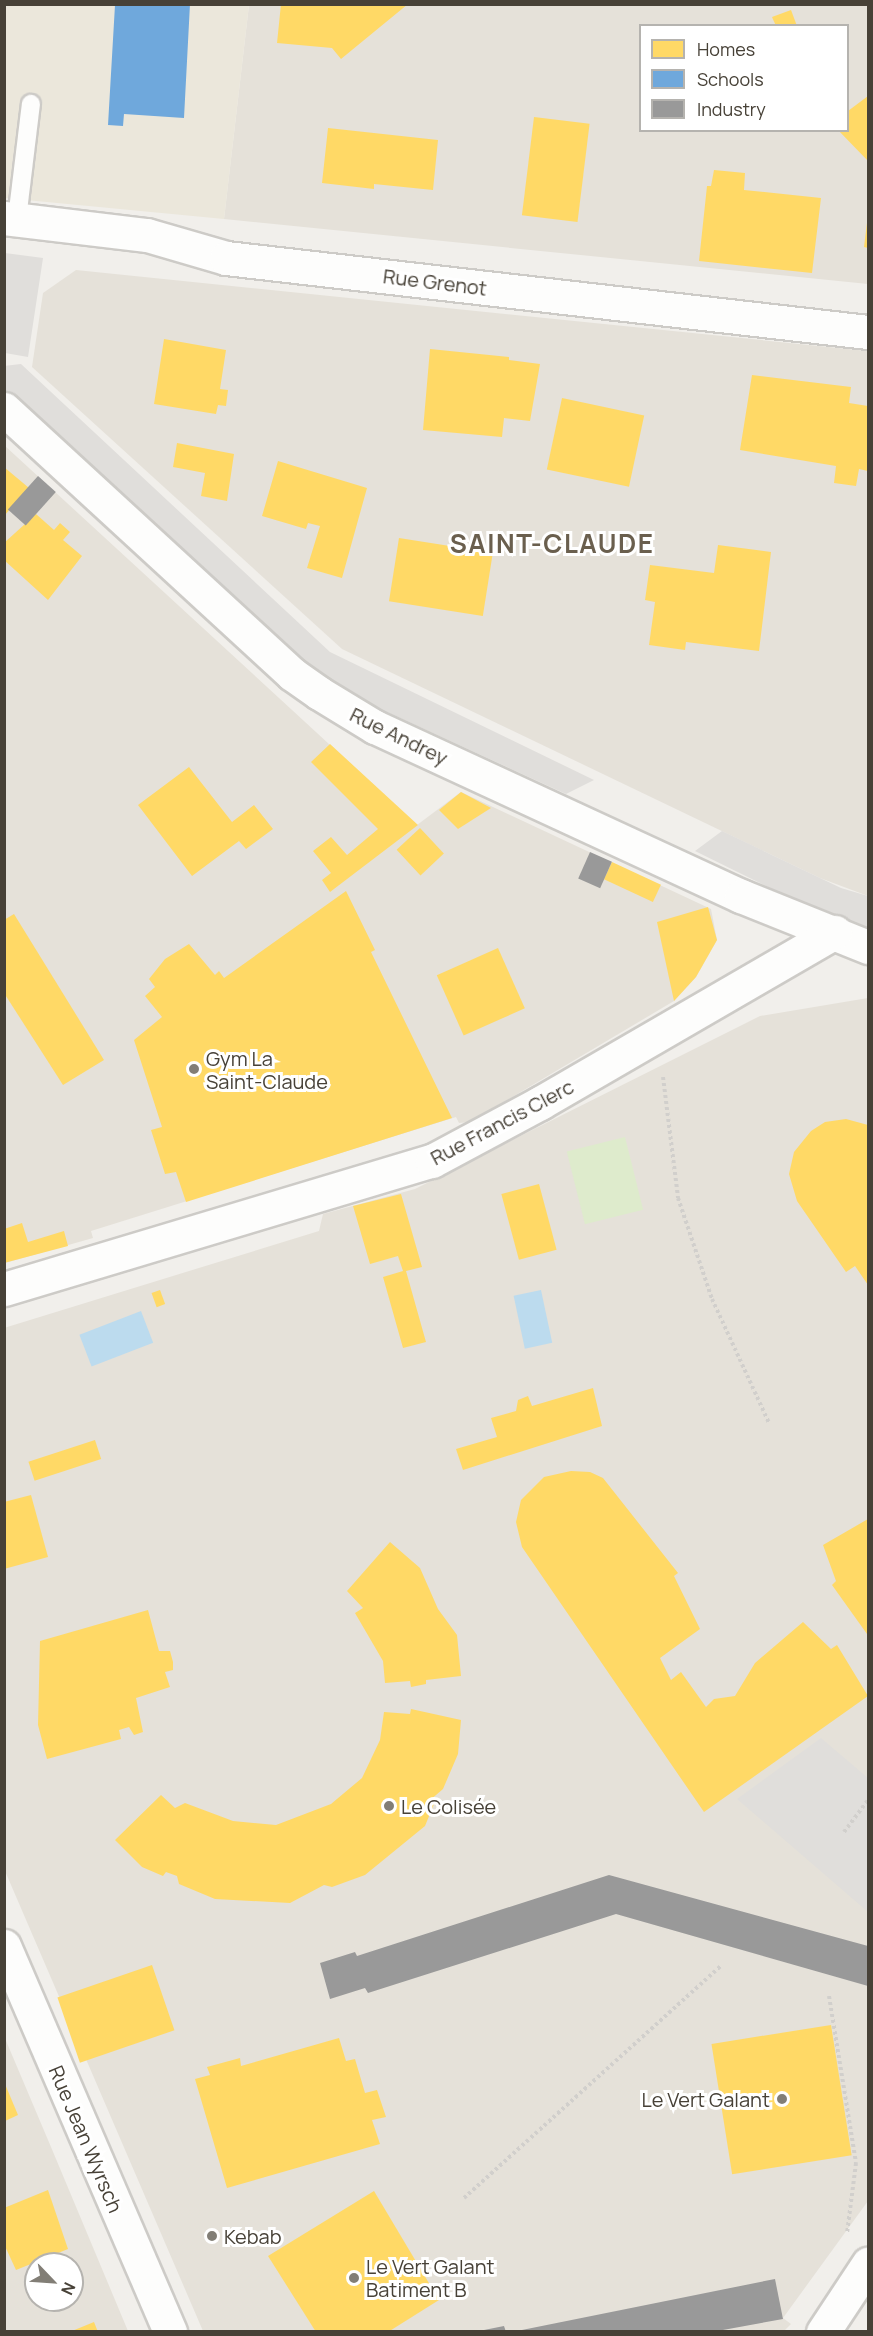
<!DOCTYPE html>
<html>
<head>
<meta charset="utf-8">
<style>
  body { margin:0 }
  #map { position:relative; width:873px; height:2336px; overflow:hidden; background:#f1efeb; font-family:Manrope,sans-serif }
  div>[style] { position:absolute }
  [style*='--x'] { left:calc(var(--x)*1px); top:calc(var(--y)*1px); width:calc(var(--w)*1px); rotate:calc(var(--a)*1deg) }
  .residential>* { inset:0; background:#e5e1d9 }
  .education>* { inset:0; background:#ebe7db }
  .green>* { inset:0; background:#deebcc; transform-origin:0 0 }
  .parking>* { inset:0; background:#e0dedb }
  .water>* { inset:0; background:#bcdbee; transform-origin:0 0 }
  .homes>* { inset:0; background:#ffd966; transform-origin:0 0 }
  .schools>* { inset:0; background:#6fa8dc }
  .industry>* { inset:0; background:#999; transform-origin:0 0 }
  .path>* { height:4px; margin-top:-2px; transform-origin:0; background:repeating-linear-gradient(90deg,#d1cfcc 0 3px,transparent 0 6px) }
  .roads { filter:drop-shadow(2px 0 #cdcbc7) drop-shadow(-2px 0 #cdcbc7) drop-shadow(0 2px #cdcbc7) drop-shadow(0 -2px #cdcbc7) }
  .service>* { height:18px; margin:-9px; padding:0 9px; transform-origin:9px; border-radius:9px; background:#fdfdfc }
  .minor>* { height:33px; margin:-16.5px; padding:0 16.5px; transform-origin:16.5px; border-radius:16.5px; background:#fdfdfc }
  .dots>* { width:16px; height:16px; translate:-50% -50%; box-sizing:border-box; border:3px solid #fff; border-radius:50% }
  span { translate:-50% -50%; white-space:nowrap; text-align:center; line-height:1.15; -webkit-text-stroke:6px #fff; paint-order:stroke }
  .street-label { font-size:20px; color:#474137 }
  .poi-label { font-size:20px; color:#474137 }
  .left { translate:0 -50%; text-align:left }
  .right { translate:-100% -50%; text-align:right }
  .district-label { font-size:26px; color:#6a5f4e; font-weight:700; letter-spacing:1.5px }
  .frame { position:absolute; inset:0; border:6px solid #474137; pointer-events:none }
  .legend { position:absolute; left:639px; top:24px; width:210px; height:108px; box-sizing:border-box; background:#fff; border:2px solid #b5b3af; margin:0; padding:8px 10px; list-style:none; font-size:18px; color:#474137 }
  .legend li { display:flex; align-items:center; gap:12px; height:30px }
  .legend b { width:30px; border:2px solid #b5b3af }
  .north { position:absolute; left:24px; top:2252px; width:60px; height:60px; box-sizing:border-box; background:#fff; border:2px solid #b5b3af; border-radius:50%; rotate:115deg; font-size:16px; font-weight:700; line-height:24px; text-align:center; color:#474137 }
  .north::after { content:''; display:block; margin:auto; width:21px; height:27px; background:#827e76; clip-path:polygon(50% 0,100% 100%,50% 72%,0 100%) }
</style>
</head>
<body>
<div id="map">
  <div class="residential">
    <div style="clip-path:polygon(evenodd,249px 5px,868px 5px,868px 284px,224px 219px,249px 5px,640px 26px,848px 26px,848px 130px,640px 130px,640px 26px)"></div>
    <div style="clip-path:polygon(76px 270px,868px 351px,868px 896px,820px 878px,342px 649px,32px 367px,43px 293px)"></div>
    <div style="clip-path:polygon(4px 445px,417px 825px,461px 792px,711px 909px,717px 940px,696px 977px,674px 1001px,470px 1122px,459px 1123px,456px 1117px,91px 1231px,93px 1238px,5px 1263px)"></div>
    <div style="clip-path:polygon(868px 998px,868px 2201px,783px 2318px,791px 2324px,784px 2331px,203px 2331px,5px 1871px,4px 1328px,319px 1231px,323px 1214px,415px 1189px,760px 1016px)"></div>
    <div style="clip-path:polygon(evenodd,4px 2036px,51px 2147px,128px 2331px,5px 2331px,4px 2036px,36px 2264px,72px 2264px,72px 2300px,36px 2300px,36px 2264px)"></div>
  </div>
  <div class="education">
    <div style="clip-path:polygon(4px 5px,249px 5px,224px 219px,5px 198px)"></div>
  </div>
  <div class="green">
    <div style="left:625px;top:1137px;width:75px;height:60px;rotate:76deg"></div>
  </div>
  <div class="parking">
    <div style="clip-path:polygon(5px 253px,43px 258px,28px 357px,5px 353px)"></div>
    <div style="clip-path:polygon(21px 364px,330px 652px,594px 780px,566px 794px,348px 694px,297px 659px,5px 390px,4px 366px)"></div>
    <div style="clip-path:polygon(722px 831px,841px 888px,868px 896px,868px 930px,823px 914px,695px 851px)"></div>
    <div style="clip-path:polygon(821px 1738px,868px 1778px,868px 1912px,737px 1799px)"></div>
  </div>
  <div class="water">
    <div style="left:541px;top:1290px;width:54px;height:28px;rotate:78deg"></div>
    <div style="left:141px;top:1311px;width:34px;height:66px;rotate:69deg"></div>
  </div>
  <div class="homes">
    <div style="clip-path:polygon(281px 4px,408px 4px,341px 59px,332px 48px,277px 43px)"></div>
    <div style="clip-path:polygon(791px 10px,797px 26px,776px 26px,772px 17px)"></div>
    <div style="clip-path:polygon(868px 96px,868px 161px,838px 130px,848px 130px,848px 111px)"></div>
    <div style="left:534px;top:117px;width:56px;height:99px;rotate:7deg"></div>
    <div style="clip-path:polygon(328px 128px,438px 140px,433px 190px,374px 184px,374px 189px,322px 183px)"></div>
    <div style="clip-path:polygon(714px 170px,745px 173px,744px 190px,821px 198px,812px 273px,699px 261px,707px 186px,711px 186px)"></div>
    <div style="clip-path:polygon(867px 223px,868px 223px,868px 248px,864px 247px)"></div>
    <div style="clip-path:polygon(164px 339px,226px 350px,220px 389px,228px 390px,226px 406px,218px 405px,216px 414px,154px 404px)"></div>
    <div style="clip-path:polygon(430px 349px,509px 357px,509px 360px,540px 364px,530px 421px,504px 418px,502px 437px,423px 430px)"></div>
    <div style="clip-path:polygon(752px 375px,851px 387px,849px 403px,868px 406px,868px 471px,859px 469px,856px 486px,834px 483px,836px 466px,740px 450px)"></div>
    <div style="left:562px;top:398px;width:84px;height:73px;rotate:12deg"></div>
    <div style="clip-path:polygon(177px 443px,234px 454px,227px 501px,201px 496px,205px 473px,173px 467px)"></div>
    <div style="clip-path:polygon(278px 461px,367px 488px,342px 578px,307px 568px,320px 526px,308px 523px,306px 529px,262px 516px)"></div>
    <div style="clip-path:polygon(4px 467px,29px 488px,4px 516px)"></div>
    <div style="clip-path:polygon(36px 514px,54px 530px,60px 523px,70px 532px,63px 540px,82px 556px,48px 600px,4px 560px,4px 543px)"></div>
    <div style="left:399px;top:538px;width:95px;height:64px;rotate:9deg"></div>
    <div style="clip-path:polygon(718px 545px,771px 552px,759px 651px,686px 642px,685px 650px,649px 645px,655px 602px,645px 600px,650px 565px,714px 573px)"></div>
    <div style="clip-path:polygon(330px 744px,418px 825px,330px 892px,322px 880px,331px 873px,313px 851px,331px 837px,347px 855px,378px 829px,311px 762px)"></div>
    <div style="clip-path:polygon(189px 767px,232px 822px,254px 805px,273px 829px,246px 849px,239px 841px,192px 876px,138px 805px)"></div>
    <div style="clip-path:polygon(461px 792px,491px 808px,458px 829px,439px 810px)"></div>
    <div style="left:420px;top:828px;width:35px;height:32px;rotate:47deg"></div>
    <div style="left:612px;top:862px;width:54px;height:19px;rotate:25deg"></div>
    <div style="clip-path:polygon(346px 891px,375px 950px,371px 952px,452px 1118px,186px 1202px,176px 1172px,165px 1174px,151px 1130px,162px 1127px,134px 1040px,162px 1017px,145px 996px,155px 987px,149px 979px,165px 959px,189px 944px,215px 975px,219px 971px,224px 978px)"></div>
    <div style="clip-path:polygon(708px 907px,717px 940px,696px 977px,674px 1001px,657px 922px)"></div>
    <div style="clip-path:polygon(14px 914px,104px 1060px,63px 1085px,4px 993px,4px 920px)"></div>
    <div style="left:498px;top:948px;width:66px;height:67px;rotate:66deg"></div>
    <div style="clip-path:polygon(846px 1119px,868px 1125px,868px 1285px,855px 1266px,846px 1272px,797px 1201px,789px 1174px,794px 1152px,811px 1131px,825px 1122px)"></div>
    <div style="left:539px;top:1184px;width:68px;height:39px;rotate:75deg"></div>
    <div style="clip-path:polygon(401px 1194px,422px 1267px,406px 1271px,426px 1342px,403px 1348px,383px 1277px,403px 1271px,398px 1256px,370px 1264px,353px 1206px)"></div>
    <div style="clip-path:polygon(22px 1223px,28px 1242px,64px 1231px,68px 1246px,4px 1263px,4px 1229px)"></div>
    <div style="left:160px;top:1290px;width:15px;height:9px;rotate:70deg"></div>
    <div style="clip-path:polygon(593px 1388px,602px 1426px,463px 1470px,456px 1449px,497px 1437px,491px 1418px,516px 1411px,518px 1400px,528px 1396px,532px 1406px)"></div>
    <div style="left:95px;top:1440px;width:20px;height:70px;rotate:72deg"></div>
    <div style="clip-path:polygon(571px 1471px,590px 1472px,603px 1478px,678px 1573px,674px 1576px,700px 1629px,660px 1658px,671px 1680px,681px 1672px,706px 1707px,714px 1699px,735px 1696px,755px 1663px,803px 1622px,831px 1649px,837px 1645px,868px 1696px,704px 1812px,522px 1547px,516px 1522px,521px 1500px,544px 1477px)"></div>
    <div style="clip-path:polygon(31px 1495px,48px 1557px,4px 1569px,4px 1502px)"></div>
    <div style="clip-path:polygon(868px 1519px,868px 1633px,867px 1634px,832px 1585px,836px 1581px,823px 1545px)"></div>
    <div style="clip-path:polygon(390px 1542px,420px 1568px,438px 1609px,457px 1635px,461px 1676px,426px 1680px,426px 1684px,411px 1687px,410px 1681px,385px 1683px,383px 1661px,355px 1613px,363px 1608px,347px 1591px)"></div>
    <div style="clip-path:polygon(148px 1610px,159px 1651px,170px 1651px,173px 1662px,173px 1670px,165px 1672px,170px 1687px,136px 1698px,143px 1732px,134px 1735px,129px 1727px,119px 1730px,121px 1739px,47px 1759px,38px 1725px,40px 1641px)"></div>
    <div style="clip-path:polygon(411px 1709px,461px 1720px,458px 1754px,443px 1789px,429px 1801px,434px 1804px,425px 1826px,365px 1875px,332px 1887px,324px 1885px,290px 1903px,215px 1899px,179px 1884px,177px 1876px,166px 1872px,163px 1876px,142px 1867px,115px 1840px,161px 1795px,175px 1808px,185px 1803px,233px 1821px,276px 1825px,331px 1804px,362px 1778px,380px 1740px,384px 1712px,410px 1714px)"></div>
    <div style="left:152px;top:1965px;width:69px;height:100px;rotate:71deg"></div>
    <div style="left:831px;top:2025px;width:132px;height:121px;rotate:81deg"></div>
    <div style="clip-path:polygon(339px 2038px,346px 2061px,355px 2059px,365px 2093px,377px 2090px,386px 2117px,372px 2120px,380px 2144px,227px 2188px,195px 2079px,210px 2075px,207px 2067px,240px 2058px,241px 2066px)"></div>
    <div style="clip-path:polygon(5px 2084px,18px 2115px,5px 2121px)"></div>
    <div style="clip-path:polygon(48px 2190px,68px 2249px,16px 2270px,4px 2244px,4px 2208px)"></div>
    <div style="clip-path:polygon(374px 2191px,439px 2300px,388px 2332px,316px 2332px,268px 2256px)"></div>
    <div style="clip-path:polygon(94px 2322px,98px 2332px,72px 2332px,72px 2331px)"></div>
  </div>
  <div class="schools">
    <div style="clip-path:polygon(190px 4px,184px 118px,124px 114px,123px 126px,108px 125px,115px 5px)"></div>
  </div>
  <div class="industry">
    <div style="left:38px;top:476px;width:24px;height:45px;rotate:42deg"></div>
    <div style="left:590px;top:852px;width:24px;height:29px;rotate:24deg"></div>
    <div style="clip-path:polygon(609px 1875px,868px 1946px,868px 1986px,616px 1914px,368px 1993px,365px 1988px,330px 1999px,320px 1963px,355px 1952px,357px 1956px)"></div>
    <div style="clip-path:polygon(775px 2279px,783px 2319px,712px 2332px,512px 2332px)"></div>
    <div style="clip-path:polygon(504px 2326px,506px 2332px,485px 2332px,484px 2330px)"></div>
  </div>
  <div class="path">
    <div style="--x:663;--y:1077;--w:122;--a:82.9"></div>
    <div style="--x:678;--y:1198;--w:107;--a:71.4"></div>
    <div style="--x:712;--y:1299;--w:136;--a:65.3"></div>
    <div style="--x:844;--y:1832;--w:40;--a:-53"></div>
    <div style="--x:829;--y:1996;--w:169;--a:80.8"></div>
    <div style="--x:856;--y:2163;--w:71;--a:97.3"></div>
    <div style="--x:464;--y:2198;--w:346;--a:-42.1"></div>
  </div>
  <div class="roads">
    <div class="service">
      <div style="--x:17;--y:219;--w:116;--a:-83.1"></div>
    </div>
    <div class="minor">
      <div style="--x:4;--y:218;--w:144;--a:6.8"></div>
      <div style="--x:147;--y:235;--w:82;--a:16.2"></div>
      <div style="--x:226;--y:258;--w:646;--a:6.58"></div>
      <div style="--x:4;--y:409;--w:391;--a:42.6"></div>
      <div style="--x:292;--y:674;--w:33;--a:35"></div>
      <div style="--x:319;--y:693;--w:66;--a:31.3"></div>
      <div style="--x:375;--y:727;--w:403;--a:24.8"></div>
      <div style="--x:741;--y:896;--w:137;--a:21.9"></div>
      <div style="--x:4;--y:1289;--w:447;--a:-16.7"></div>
      <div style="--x:432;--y:1161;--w:123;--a:-28.2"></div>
      <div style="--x:540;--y:1103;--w:341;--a:-30.1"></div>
      <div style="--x:4;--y:1946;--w:420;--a:66.7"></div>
      <div style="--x:823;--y:2332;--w:82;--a:-56.5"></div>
    </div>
  </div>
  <div class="dots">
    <div style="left:194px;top:1069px;background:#827e76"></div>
    <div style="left:389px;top:1806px;background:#827e76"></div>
    <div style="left:782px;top:2099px;background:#827e76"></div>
    <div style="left:212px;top:2236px;background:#827e76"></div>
    <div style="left:354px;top:2278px;background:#827e76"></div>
  </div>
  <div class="street-label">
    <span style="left:435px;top:282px;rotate:7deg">Rue Grenot</span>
    <span style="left:399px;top:736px;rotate:26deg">Rue Andrey</span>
    <span style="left:502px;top:1122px;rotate:-28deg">Rue Francis Clerc</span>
    <span style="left:86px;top:2139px;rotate:67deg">Rue Jean Wyrsch</span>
  </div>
  <div class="poi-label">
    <span class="left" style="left:206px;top:1070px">Gym La<br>Saint-Claude</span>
    <span class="left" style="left:401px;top:1806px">Le Colisée</span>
    <span class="right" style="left:770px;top:2099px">Le Vert Galant</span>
    <span class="left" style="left:224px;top:2236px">Kebab</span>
    <span class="left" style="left:366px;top:2278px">Le Vert Galant<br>Batiment B</span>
  </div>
  <div class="district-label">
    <span style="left:552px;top:544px">SAINT-CLAUDE</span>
  </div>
  <div class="frame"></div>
  <ul class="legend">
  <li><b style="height:16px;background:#ffd966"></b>Homes</li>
  <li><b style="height:16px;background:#6fa8dc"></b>Schools</li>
  <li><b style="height:16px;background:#999"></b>Industry</li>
  </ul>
  <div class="north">N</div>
</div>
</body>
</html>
